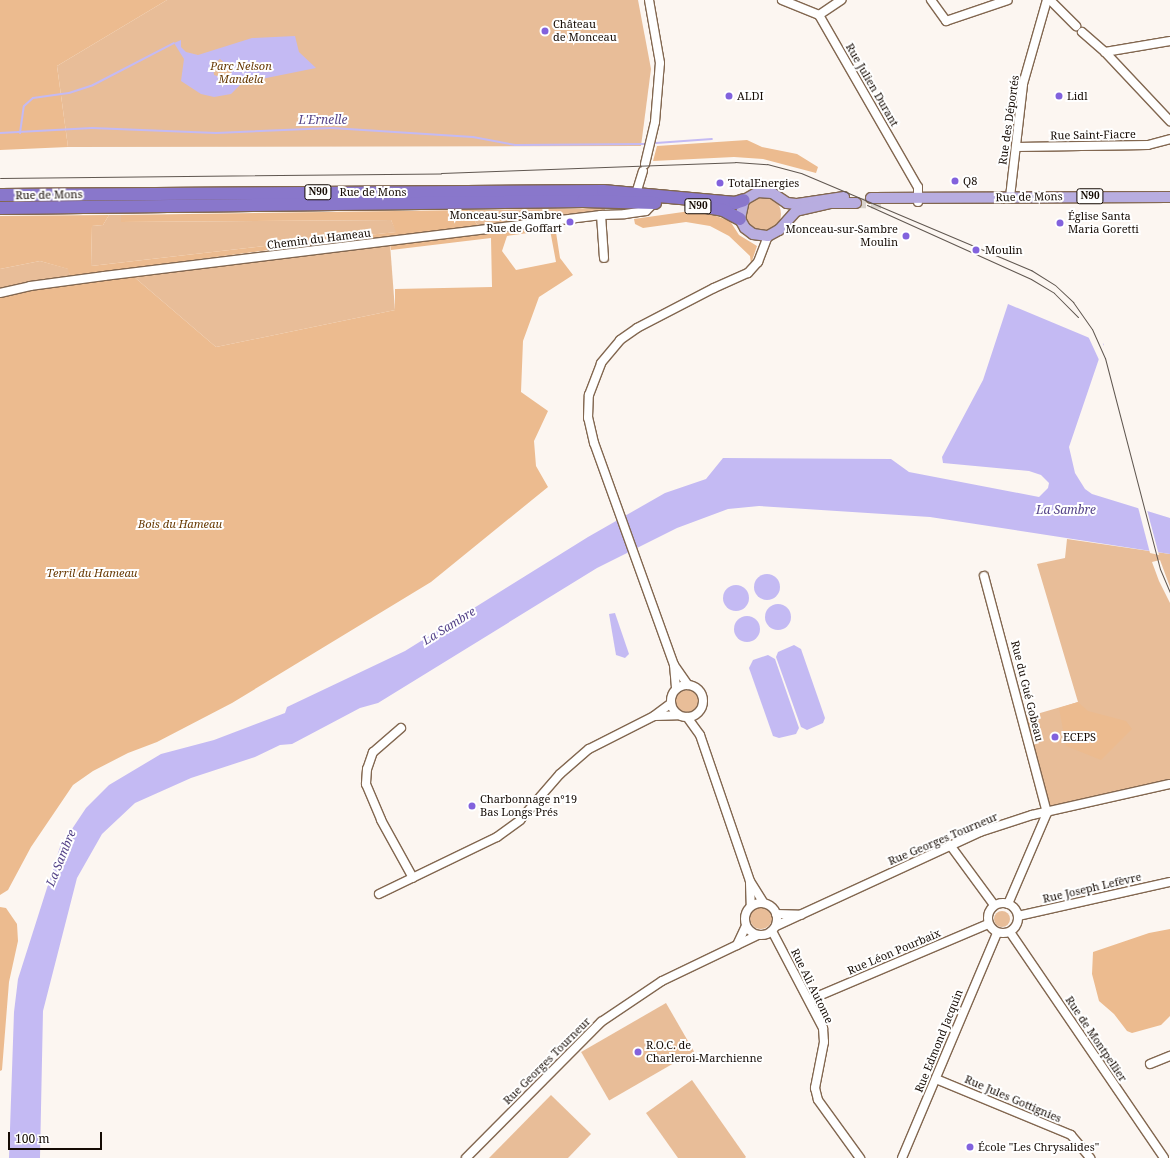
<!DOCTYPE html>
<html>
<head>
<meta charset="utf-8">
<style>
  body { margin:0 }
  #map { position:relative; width:1170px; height:1158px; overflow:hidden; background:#fcf6f1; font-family:"Noto Serif",serif }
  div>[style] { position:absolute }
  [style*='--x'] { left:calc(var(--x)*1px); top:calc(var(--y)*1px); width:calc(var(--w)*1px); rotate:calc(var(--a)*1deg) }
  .green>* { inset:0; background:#e8bd98; transform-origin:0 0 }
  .round { border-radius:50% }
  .forest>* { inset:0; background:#ecbb8f }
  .water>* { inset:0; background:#c4baf3 }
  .pier>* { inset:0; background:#fcf6f1 }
  .stream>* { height:2px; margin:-1px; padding:0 1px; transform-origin:1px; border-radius:1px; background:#c4baf3 }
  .major-tunnel>* { height:10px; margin-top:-5px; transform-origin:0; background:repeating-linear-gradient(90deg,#d9d3cd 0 10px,transparent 0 15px) }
  .roads { filter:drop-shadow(1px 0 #826750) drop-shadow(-1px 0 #826750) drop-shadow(0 1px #826750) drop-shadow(0 -1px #826750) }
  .minor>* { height:8px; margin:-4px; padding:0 4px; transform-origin:4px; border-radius:4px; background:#fff }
  .minor>.ring { margin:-4px; padding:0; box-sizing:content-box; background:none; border:8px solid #fff; border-radius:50% }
  .major>* { height:10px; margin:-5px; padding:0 5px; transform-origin:5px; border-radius:5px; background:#b8ade0 }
  .highway>* { height:12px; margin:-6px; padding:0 6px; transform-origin:6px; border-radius:6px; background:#8977cb }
  .tram>* { height:1px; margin:-0.5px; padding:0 0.5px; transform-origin:0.5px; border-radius:0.5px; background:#605750 }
  .dots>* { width:11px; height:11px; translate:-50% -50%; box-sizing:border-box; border:2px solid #fff; border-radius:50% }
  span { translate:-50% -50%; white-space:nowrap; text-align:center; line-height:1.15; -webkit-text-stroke:4px #fff; paint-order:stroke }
  .shield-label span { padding:1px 3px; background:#fff; border:1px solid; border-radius:3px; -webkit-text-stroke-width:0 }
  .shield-label { font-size:10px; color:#150b04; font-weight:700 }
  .poi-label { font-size:11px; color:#150b04 }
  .left { translate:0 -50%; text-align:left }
  .right { translate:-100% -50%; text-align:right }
  .park-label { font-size:11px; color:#683a04; font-style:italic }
  .street-label { font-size:11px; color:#150b04 }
  .water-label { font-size:12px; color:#554489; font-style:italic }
  .scale { position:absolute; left:8px; top:1132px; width:94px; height:18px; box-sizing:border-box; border:2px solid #150b04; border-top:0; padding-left:5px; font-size:12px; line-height:14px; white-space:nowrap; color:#150b04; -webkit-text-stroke:3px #fff; paint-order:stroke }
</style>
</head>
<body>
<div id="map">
  <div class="green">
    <div style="clip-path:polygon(167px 0,638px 0,651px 69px,641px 146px,68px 147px,57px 66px)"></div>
    <div class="round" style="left:745px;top:196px;width:36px;height:36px"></div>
    <div style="clip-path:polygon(605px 208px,605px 211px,478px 226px,468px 210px)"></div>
    <div style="clip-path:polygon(109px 215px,121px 215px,121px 222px,391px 220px,397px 232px,339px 238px,340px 242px,293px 247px,290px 243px,91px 266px,92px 226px,103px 225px)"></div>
    <div style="clip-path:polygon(390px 244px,395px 310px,216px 347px,133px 276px)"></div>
    <div style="clip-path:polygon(40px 261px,69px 269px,70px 276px,0 289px,0 269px)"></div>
    <div style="clip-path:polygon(1067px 539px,1170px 554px,1170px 587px,1160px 560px,1152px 562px,1159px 581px,1170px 603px,1170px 784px,1047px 813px,1023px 718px,1078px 702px,1037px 564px,1065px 558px)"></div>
    <div class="round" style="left:676px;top:690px;width:22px;height:22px"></div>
    <div class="round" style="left:750px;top:907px;width:22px;height:22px"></div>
    <div class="round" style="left:994px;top:911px;width:16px;height:16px"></div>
    <div style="left:666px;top:1003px;width:56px;height:98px;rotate:60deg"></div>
    <div style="clip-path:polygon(692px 1080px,746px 1157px,745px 1158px,678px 1158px,646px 1113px)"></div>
    <div style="clip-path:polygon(551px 1095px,591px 1134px,568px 1158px,489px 1158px)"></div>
  </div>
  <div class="forest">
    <div style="clip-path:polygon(0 0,167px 0,57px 66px,68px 147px,0 150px)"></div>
    <div style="clip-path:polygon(747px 140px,762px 147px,797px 154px,818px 167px,816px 173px,763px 159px,734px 157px,653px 161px,657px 146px)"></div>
    <div style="clip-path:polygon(468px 210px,478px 226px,340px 242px,339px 238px,396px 232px,391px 220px,121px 222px,121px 215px)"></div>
    <div style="clip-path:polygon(690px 211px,716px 216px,730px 221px,739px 235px,757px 246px,751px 264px,750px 256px,729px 236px,710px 226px,686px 222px,643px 228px,635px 224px,634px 219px)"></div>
    <div style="clip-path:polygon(109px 215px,103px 225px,92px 226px,91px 266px,290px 243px,293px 247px,70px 276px,68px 269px,40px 261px,0 269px,0 216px)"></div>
    <div style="clip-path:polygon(evenodd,555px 226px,560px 258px,573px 275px,539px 297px,523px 341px,521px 392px,548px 411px,534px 441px,536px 466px,548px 487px,431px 582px,232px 703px,157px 742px,128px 753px,93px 771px,73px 785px,31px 847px,8px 890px,0 895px,0 296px,23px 290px,133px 276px,216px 347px,395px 310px,395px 289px,492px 287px,491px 238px,391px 250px,390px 244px,555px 226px,550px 230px,556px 262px,516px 270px,502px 251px,507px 236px,550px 230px)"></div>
    <div style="clip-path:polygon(1078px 702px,1088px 711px,1126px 721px,1132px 729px,1101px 760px,1066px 746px,1059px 708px)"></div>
    <div style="clip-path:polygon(0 907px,6px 908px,17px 924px,18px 941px,9px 982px,2px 1070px,0 1071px)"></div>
    <div style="clip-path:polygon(1170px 929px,1170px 1016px,1161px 1025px,1132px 1033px,1127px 1031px,1114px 1014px,1099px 1001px,1092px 974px,1093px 952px,1149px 933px)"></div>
  </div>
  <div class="water">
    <div style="clip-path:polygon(evenodd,295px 36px,299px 52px,316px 68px,242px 83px,231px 94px,214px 97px,201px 94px,181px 81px,184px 59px,174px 43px,181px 40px,181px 47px,186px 52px,198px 55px,252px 38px,295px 36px,220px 59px,232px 69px,231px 74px,220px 77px,214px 75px,213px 64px,220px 59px)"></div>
    <div style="clip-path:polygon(1008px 304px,1104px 344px,1069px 447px,1075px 473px,1085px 489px,1092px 494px,1170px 518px,1170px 554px,930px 517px,759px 506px,728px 509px,677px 528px,597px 568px,378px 703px,360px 708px,292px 744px,280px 745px,255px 757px,191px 778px,135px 803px,102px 834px,77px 878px,43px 1011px,40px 1158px,9px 1158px,14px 1012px,18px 979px,60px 847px,86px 808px,109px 785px,161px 754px,214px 740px,285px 713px,287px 707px,405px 651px,588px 537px,665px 493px,706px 479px,723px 458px,891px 459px,909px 472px,1039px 497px,1048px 488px,1049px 483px,1041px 475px,1029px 471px,943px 463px,942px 457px,983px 380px)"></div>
    <div class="round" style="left:754px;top:574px;width:26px;height:26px"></div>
    <div class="round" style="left:723px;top:585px;width:26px;height:26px"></div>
    <div class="round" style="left:765px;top:604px;width:26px;height:26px"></div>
    <div style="clip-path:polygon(615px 613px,629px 654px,625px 658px,616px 655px,609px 614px)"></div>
    <div class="round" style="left:734px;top:616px;width:26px;height:26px"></div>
    <div style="clip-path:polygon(794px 645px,801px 649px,825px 718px,823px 723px,807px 730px,801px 727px,776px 657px,778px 652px)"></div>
    <div style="clip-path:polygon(768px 655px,775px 659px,799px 728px,796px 734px,779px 738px,773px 736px,749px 668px,753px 660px)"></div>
  </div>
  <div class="pier">
    <div style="clip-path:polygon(1088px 336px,1102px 341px,1105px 349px,1100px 362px)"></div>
    <div style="clip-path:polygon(1138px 507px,1147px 510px,1159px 555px,1150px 553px)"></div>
  </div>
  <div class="stream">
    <div style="--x:0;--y:133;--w:92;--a:-3.1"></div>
    <div style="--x:92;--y:128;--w:124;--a:2.3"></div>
    <div style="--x:216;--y:133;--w:116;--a:-2.5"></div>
    <div style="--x:332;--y:128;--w:141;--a:3.7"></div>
    <div style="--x:473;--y:137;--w:43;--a:10.8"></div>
    <div style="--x:515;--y:145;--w:130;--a:-0.4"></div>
    <div style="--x:20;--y:133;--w:27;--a:-82"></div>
    <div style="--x:24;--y:106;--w:12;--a:-42"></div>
    <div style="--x:33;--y:98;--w:36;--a:-8"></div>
    <div style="--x:69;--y:93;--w:25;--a:-18"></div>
    <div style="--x:93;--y:85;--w:91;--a:-27.4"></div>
    <div style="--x:656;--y:143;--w:56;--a:-4.1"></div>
  </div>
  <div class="major-tunnel">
    <div style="--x:856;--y:203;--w:30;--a:2"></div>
  </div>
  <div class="roads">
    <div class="minor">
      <div style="--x:782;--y:0;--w:40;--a:22"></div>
      <div style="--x:819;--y:15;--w:198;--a:60.1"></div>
      <div style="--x:918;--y:187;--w:15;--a:90"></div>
      <div style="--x:931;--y:0;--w:26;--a:54"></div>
      <div style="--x:946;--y:21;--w:65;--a:-18.7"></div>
      <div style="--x:1050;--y:0;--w:37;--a:45"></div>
      <div style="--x:819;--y:15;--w:27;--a:-34"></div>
      <div style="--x:1082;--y:32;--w:30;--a:41"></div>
      <div style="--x:1105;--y:52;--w:95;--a:46.7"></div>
      <div style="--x:1105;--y:52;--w:66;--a:-9.6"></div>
      <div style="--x:1016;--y:147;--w:132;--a:-0.9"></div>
      <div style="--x:1148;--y:145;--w:23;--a:-15"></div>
      <div style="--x:645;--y:164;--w:43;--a:-76.6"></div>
      <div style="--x:655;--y:122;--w:59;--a:-85.2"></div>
      <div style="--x:660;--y:63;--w:64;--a:-99.9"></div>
      <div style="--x:635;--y:197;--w:27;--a:-73"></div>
      <div style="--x:1010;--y:197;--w:114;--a:-83.4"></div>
      <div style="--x:1023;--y:84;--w:87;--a:-74.1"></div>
      <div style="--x:601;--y:215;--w:43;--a:86"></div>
      <div style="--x:0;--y:293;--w:31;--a:-13"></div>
      <div style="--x:30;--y:286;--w:75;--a:-7.7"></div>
      <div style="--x:104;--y:276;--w:501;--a:-7"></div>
      <div style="--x:601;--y:215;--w:24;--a:-2"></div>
      <div style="--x:625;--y:214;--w:21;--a:-8"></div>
      <div style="--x:646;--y:211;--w:11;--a:-45"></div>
      <div style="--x:984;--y:576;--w:245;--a:75.1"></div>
      <div style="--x:674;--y:665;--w:24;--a:85"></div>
      <div class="ring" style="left:671px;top:685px;width:24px;height:24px"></div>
      <div style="--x:688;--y:685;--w:24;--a:-125"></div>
      <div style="--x:674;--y:665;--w:236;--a:-109.8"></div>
      <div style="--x:594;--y:443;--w:26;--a:-103"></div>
      <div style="--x:588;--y:418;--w:23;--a:-88"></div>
      <div style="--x:589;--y:395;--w:34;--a:-69"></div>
      <div style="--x:601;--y:363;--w:30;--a:-50"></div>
      <div style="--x:620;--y:340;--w:21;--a:-35"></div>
      <div style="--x:637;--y:328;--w:87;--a:-27.5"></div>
      <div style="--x:714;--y:288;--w:37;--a:-24"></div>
      <div style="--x:748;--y:273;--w:15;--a:-48"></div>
      <div style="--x:758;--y:262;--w:28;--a:-69"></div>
      <div style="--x:655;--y:716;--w:23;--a:-2"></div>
      <div style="--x:687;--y:717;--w:22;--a:54"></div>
      <div style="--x:700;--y:735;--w:154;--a:71.1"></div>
      <div style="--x:750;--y:881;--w:26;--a:58"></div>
      <div style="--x:401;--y:728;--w:37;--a:139"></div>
      <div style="--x:373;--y:752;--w:18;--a:109"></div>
      <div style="--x:367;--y:769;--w:15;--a:94"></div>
      <div style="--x:366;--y:784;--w:39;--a:67"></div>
      <div style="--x:381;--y:820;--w:66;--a:61.1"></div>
      <div style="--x:950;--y:845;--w:74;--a:53.7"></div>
      <div style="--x:750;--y:883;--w:23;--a:88"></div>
      <div style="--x:379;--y:894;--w:131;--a:-25.8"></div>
      <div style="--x:497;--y:837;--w:29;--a:-36"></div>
      <div style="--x:520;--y:820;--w:61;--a:-49"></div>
      <div style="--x:560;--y:774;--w:38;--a:-41"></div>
      <div style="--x:589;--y:749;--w:73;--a:-26.9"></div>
      <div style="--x:654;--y:716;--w:21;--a:-37"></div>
      <div class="ring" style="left:988px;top:903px;width:22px;height:22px"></div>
      <div class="ring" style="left:745px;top:903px;width:24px;height:24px"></div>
      <div style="--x:1008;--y:904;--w:99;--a:-66.8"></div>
      <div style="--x:776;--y:914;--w:25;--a:2"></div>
      <div style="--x:1018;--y:916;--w:156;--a:-12.6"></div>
      <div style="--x:776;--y:926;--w:225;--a:-24.7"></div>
      <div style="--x:980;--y:832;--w:55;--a:-18.1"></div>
      <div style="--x:1032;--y:815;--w:141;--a:-12.7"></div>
      <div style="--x:772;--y:931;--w:110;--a:62.3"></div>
      <div style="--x:823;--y:1028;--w:14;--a:86"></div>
      <div style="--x:824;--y:1042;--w:47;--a:101.1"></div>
      <div style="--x:815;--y:1088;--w:12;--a:76"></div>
      <div style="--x:818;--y:1100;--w:72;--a:54.1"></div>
      <div style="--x:1010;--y:932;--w:273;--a:55.7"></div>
      <div style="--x:737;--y:945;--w:21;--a:-65"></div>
      <div style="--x:809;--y:1000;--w:194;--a:-23"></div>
      <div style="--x:1150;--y:1064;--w:22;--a:-22"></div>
      <div style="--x:936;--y:1079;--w:146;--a:22.5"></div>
      <div style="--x:1071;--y:1135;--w:30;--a:50"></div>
      <div style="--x:466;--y:1158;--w:192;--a:-45.2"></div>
      <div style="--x:601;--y:1022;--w:73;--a:-33.9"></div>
      <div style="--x:662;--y:981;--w:106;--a:-25.6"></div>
      <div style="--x:902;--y:1158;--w:244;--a:-67.1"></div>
    </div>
    <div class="major">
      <div style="--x:844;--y:197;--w:49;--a:171.7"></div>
      <div style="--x:796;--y:204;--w:9;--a:-174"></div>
      <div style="--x:787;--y:203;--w:18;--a:-146"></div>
      <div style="--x:772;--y:193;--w:14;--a:-176"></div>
      <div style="--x:758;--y:192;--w:16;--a:150"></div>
      <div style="--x:744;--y:200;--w:19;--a:102"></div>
      <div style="--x:740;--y:219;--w:10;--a:61"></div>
      <div style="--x:745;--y:228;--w:10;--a:37"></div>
      <div style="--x:753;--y:234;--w:15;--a:8"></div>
      <div style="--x:768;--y:236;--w:13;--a:-29"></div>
      <div style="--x:779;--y:230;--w:25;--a:-48"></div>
      <div style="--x:796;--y:211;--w:37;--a:-13"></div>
      <div style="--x:832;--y:203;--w:24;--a:0"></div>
      <div style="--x:871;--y:198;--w:299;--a:-0.2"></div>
    </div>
    <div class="highway">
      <div style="--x:0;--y:195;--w:603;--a:-0.38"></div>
      <div style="--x:603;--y:191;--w:133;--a:5.2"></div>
      <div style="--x:735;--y:203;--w:9;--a:-18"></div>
      <div style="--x:701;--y:206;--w:22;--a:10"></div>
      <div style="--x:723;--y:210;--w:19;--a:28"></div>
      <div style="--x:0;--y:208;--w:583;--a:-0.69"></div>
      <div style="--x:583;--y:201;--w:72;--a:1.6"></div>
    </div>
  </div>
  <div class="tram">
    <div style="--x:0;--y:178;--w:441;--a:-0.6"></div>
    <div style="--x:441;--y:173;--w:294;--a:-2.1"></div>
    <div style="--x:735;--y:162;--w:32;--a:4"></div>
    <div style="--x:767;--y:164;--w:35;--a:15"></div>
    <div style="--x:801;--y:173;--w:250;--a:22.9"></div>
    <div style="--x:1031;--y:270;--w:28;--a:32"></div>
    <div style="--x:1055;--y:285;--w:25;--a:43"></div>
    <div style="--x:1073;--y:302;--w:33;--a:55"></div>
    <div style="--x:1092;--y:329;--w:32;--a:66"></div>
    <div style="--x:1105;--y:358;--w:218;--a:75.4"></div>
    <div style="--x:1160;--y:569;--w:25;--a:67"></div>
    <div style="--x:867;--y:205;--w:180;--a:24.3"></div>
    <div style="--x:1031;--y:279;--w:27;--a:31"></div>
    <div style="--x:1054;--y:293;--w:34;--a:45"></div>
  </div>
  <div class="dots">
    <div style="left:545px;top:31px;background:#8262dd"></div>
    <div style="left:729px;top:96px;background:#8262dd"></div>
    <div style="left:1059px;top:96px;background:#8262dd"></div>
    <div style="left:955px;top:181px;background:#8262dd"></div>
    <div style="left:720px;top:183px;background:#8262dd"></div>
    <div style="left:570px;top:222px;background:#8262dd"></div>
    <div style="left:1060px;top:223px;background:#8262dd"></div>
    <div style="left:906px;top:236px;background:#8262dd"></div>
    <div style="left:976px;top:250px;background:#8262dd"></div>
    <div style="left:1055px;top:737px;background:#8262dd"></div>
    <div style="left:472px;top:806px;background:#8262dd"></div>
    <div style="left:638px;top:1052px;background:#8262dd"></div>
    <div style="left:970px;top:1147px;background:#8262dd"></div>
  </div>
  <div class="shield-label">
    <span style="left:318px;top:192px">N90</span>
    <span style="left:1090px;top:196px">N90</span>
    <span style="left:698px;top:206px">N90</span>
  </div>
  <div class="poi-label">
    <span class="left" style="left:553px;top:31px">Château<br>de Monceau</span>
    <span class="left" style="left:737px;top:96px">ALDI</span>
    <span class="left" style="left:1067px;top:96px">Lidl</span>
    <span class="left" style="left:963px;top:181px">Q8</span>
    <span class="left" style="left:728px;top:183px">TotalEnergies</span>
    <span class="right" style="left:562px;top:222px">Monceau-sur-Sambre<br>Rue de Goffart</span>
    <span class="left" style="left:1068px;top:223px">Église Santa<br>Maria Goretti</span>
    <span class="right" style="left:898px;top:236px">Monceau-sur-Sambre<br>Moulin</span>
    <span class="left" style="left:985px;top:250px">Moulin</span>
    <span class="left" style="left:1063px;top:737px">ECEPS</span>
    <span class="left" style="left:480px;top:806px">Charbonnage n°19<br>Bas Longs Prés</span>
    <span class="left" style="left:646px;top:1052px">R.O.C. de<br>Charleroi-Marchienne</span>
    <span class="left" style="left:978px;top:1147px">École "Les Chrysalides"</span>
  </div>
  <div class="park-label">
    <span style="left:241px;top:73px">Parc Nelson<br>Mandela</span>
    <span style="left:180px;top:524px">Bois du Hameau</span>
    <span style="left:92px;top:573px">Terril du Hameau</span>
  </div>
  <div class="street-label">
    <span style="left:872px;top:85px;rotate:60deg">Rue Julien Durant</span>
    <span style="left:1009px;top:120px;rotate:-82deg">Rue des Déportés</span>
    <span style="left:1093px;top:135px;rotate:-1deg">Rue Saint-Fiacre</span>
    <span style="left:373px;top:192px">Rue de Mons</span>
    <span style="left:49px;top:195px;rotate:-1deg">Rue de Mons</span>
    <span style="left:1029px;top:197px;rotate:-1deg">Rue de Mons</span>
    <span style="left:319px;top:239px;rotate:-7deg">Chemin du Hameau</span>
    <span style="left:1027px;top:691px;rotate:76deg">Rue du Gué Gobeau</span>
    <span style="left:943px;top:839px;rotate:-23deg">Rue Georges Tourneur</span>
    <span style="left:1092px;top:888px;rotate:-13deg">Rue Joseph Lefèvre</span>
    <span style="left:894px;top:952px;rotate:-23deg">Rue Léon Pourbaix</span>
    <span style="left:812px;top:986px;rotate:64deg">Rue Ali Autome</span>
    <span style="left:1096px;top:1039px;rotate:56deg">Rue de Montpellier</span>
    <span style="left:939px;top:1041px;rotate:-68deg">Rue Edmond Jacquin</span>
    <span style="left:547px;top:1061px;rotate:-45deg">Rue Georges Tourneur</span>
    <span style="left:1013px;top:1099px;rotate:23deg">Rue Jules Gottignies</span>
  </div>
  <div class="water-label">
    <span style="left:323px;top:120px">L'Ernelle</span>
    <span style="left:1066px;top:510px">La Sambre</span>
    <span style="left:449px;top:626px;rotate:-32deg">La Sambre</span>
    <span style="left:61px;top:858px;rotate:-68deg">La Sambre</span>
  </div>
  <div class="scale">100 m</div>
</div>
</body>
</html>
